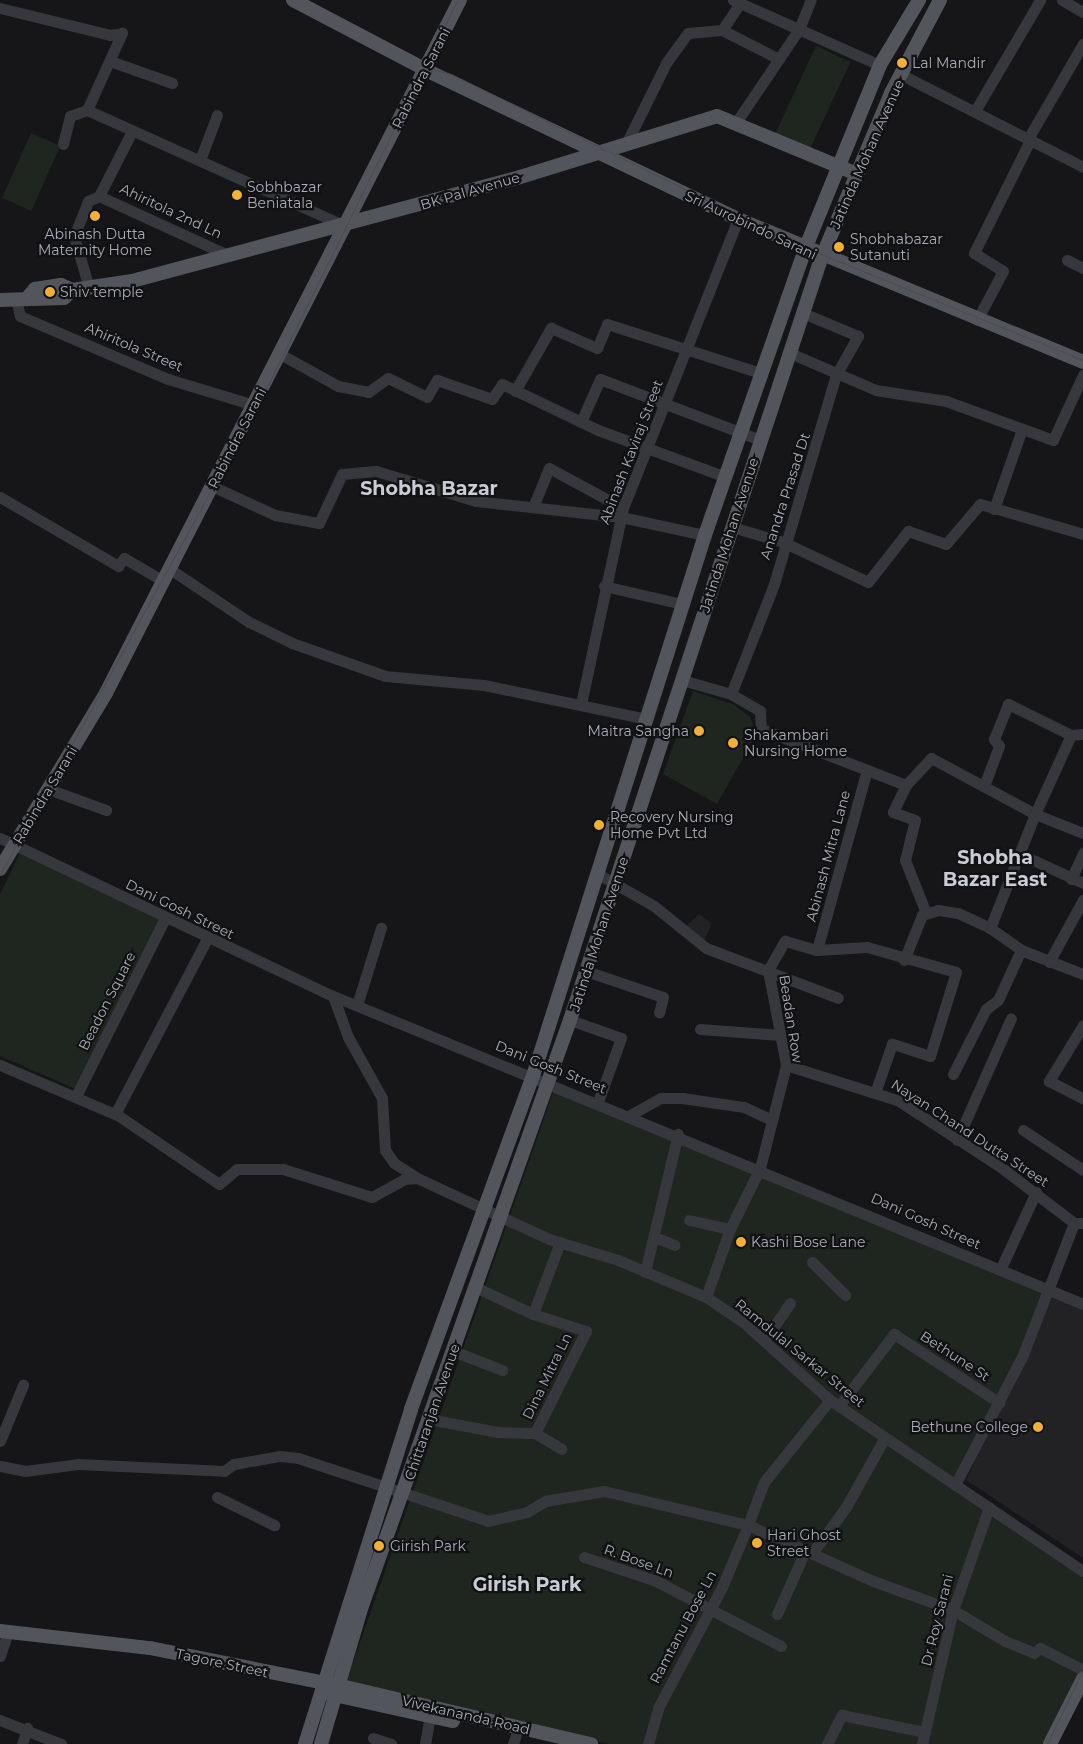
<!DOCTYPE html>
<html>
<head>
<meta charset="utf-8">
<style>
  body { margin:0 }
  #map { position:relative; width:1083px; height:1744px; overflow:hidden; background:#161618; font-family:Montserrat,sans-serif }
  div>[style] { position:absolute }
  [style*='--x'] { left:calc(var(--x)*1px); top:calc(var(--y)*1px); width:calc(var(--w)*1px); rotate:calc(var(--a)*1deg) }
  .built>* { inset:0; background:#222225 }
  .green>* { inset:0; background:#1e261f; transform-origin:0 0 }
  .minor>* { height:11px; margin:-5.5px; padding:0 5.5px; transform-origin:5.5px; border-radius:5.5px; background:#37383d }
  .major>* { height:14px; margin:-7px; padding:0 7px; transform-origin:7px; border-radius:7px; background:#53555c }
  .tram>* { height:1px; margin:-0.5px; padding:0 0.5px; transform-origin:0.5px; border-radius:0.5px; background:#4a4c52 }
  .dots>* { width:14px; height:14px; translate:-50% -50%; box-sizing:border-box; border:2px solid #111113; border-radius:50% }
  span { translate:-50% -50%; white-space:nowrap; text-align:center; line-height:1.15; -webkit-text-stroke:4.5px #111113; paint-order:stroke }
  .poi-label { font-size:14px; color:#a8adb8 }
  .left { translate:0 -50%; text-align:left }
  .right { translate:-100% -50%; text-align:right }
  .street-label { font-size:14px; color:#a8adb8 }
  .district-label { font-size:19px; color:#c9ccd4; font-weight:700 }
</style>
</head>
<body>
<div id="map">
  <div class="built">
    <div style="clip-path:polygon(699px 914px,712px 923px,704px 941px,684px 928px)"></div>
    <div style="clip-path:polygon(1052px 1298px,1083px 1308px,1083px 1558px,966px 1480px)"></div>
  </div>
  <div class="green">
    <div style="left:816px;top:46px;width:38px;height:100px;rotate:25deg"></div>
    <div style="left:31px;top:133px;width:32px;height:71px;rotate:24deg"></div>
    <div style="clip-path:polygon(693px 691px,733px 704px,750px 717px,756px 735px,717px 804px,663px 774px)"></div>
    <div style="clip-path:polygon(20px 853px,166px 923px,80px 1091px,0 1056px,0 894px)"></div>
    <div style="clip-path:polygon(554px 1090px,1047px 1293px,956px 1487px,1083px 1574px,1083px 1683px,1053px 1744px,609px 1744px,346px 1682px)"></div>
  </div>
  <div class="minor">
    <div style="--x:733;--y:0;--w:161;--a:23.9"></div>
    <div style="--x:1062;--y:0;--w:24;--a:30"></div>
    <div style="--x:0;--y:8;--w:113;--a:13.8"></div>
    <div style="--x:110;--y:35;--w:12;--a:-9"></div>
    <div style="--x:722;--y:30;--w:64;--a:27"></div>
    <div style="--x:110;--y:61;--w:66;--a:19.5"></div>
    <div style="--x:902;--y:75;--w:203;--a:26.9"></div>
    <div style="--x:87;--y:110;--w:85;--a:-65.6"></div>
    <div style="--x:975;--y:111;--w:129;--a:-59.6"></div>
    <div style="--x:735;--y:124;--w:115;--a:-56"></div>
    <div style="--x:799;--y:29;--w:31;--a:-68"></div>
    <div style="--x:1029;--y:137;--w:108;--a:-59.9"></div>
    <div style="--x:627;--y:142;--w:88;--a:-63.7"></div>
    <div style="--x:666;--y:63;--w:37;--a:-54"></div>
    <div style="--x:688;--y:33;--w:34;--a:-5"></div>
    <div style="--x:722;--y:30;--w:32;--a:-56"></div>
    <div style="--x:63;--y:144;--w:29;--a:-76"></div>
    <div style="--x:70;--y:116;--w:18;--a:-19"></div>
    <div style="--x:87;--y:110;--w:283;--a:24.2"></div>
    <div style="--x:200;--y:160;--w:48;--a:-69.3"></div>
    <div style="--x:99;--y:196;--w:144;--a:24.6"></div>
    <div style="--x:1067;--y:260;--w:18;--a:27"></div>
    <div style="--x:89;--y:288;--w:54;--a:-106.1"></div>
    <div style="--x:74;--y:236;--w:38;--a:-68"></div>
    <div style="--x:88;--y:201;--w:12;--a:-24"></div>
    <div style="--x:99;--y:196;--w:73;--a:-63.1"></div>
    <div style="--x:16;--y:299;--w:17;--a:77"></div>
    <div style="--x:20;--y:316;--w:161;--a:23.1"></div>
    <div style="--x:168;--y:379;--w:90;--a:16.8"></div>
    <div style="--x:977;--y:320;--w:55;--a:-62"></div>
    <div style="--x:1003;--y:271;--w:34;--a:-148"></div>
    <div style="--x:974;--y:253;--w:128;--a:-63.6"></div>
    <div style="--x:790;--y:353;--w:94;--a:23.3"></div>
    <div style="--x:876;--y:390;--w:71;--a:8.9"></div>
    <div style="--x:946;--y:401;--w:114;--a:20"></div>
    <div style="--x:1053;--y:440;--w:72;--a:-65.2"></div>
    <div style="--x:280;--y:354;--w:66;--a:28.9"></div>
    <div style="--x:338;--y:386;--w:31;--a:11"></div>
    <div style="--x:368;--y:392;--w:24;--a:-35"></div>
    <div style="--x:388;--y:378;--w:43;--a:26"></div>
    <div style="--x:427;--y:397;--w:20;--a:-60"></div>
    <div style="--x:437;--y:380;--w:58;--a:19.1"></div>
    <div style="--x:492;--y:399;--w:18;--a:-56"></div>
    <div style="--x:502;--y:384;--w:106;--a:25.6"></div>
    <div style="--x:598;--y:430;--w:136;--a:20.2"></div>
    <div style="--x:515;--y:391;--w:73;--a:-60.3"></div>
    <div style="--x:551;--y:328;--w:50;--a:23.5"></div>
    <div style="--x:597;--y:348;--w:26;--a:-67"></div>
    <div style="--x:607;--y:324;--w:162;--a:17.7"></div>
    <div style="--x:581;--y:422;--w:47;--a:-66.2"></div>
    <div style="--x:600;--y:379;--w:172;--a:20.8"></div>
    <div style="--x:212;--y:486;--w:69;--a:24.7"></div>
    <div style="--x:275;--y:515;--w:45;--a:10.3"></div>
    <div style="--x:319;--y:523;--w:54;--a:-64.9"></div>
    <div style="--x:342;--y:474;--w:34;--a:-5"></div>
    <div style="--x:376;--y:471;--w:104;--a:16.7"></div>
    <div style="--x:476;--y:501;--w:146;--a:6.3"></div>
    <div style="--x:621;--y:517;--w:86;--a:12.1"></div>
    <div style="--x:0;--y:497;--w:137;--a:30.3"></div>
    <div style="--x:118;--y:566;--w:10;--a:-53"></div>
    <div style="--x:124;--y:558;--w:45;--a:30.5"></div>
    <div style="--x:533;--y:507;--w:42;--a:-67.7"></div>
    <div style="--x:549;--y:468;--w:84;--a:28.4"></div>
    <div style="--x:994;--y:509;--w:85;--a:-70.7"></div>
    <div style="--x:732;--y:527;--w:53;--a:16.4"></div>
    <div style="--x:783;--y:542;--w:94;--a:25.2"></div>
    <div style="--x:868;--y:582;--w:65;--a:-51.9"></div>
    <div style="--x:908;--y:531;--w:40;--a:18.9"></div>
    <div style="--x:946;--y:544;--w:52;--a:-49.6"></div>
    <div style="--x:980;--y:504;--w:107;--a:16.2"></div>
    <div style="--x:170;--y:569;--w:95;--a:33.9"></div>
    <div style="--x:249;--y:622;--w:48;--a:26"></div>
    <div style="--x:292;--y:643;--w:99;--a:19.5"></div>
    <div style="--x:385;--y:676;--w:99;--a:5.2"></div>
    <div style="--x:484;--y:685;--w:167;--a:11.8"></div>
    <div style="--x:604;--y:586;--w:80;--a:13"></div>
    <div style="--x:682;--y:680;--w:51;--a:15.9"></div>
    <div style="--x:731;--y:694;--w:34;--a:30"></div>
    <div style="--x:760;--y:711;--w:18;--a:87"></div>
    <div style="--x:761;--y:729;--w:114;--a:21.1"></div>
    <div style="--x:867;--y:770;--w:42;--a:21"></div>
    <div style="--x:906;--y:785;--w:37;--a:-47"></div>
    <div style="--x:931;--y:758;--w:118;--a:28.3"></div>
    <div style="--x:1035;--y:814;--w:123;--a:111.5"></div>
    <div style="--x:731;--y:694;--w:118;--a:-68.6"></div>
    <div style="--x:774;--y:584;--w:218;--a:-73.5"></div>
    <div style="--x:836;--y:375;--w:45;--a:-60.6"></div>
    <div style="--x:858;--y:336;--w:60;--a:-157.3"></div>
    <div style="--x:581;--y:704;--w:200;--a:-77.9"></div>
    <div style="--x:623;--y:508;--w:311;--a:-68.3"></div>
    <div style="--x:1071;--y:735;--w:87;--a:114.5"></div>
    <div style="--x:1035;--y:814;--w:52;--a:21.6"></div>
    <div style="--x:906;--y:785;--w:30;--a:116"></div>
    <div style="--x:893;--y:812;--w:23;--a:20"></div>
    <div style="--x:915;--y:820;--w:41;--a:104"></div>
    <div style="--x:905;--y:860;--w:57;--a:68.4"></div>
    <div style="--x:984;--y:786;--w:43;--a:-69.4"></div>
    <div style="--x:999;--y:746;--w:9;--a:-126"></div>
    <div style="--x:994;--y:739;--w:38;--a:-68"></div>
    <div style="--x:1008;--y:704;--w:70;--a:26.2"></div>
    <div style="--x:1071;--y:735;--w:12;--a:-5"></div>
    <div style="--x:48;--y:789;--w:62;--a:19.9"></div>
    <div style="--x:0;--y:838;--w:361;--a:25.4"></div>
    <div style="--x:326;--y:993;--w:818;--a:22.33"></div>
    <div style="--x:1020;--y:854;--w:69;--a:24.7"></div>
    <div style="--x:598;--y:874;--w:64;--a:29.7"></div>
    <div style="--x:654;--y:906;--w:67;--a:38.9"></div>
    <div style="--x:706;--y:948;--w:141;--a:20.7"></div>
    <div style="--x:1071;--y:879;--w:29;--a:-65"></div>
    <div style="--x:817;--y:950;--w:187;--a:-74.5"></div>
    <div style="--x:904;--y:960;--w:48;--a:-68.2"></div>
    <div style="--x:922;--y:915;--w:17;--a:-17"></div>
    <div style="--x:938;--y:910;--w:20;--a:9"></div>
    <div style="--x:958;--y:913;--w:35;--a:25"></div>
    <div style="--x:990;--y:928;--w:38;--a:35"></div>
    <div style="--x:1021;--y:950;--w:66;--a:21.2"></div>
    <div style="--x:1049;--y:962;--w:71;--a:-61.3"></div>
    <div style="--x:586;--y:971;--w:81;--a:18.7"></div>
    <div style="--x:663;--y:997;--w:16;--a:104"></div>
    <div style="--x:333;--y:996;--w:44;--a:69.9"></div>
    <div style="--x:348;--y:1037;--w:70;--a:60.9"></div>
    <div style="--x:382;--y:1098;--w:52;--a:86.7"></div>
    <div style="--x:385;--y:1150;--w:16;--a:55"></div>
    <div style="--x:394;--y:1163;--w:27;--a:33"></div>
    <div style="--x:357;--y:1005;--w:81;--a:-72.7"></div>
    <div style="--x:570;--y:1020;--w:54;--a:19.4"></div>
    <div style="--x:621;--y:1038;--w:68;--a:109.8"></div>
    <div style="--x:1083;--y:1025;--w:66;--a:121.3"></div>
    <div style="--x:1049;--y:1081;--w:38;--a:27"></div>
    <div style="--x:700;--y:1029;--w:80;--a:4.3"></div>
    <div style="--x:0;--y:1065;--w:129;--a:23.2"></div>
    <div style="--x:119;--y:1116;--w:121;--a:34.2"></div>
    <div style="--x:219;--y:1184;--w:23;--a:-40"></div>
    <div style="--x:237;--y:1169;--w:46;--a:0"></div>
    <div style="--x:283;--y:1169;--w:93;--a:17.5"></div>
    <div style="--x:372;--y:1197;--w:38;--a:-29"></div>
    <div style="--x:405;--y:1179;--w:12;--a:-5"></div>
    <div style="--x:417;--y:1178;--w:145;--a:24.8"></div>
    <div style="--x:549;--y:1239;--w:72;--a:16.9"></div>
    <div style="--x:618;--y:1260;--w:95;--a:22.8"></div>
    <div style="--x:706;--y:1297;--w:45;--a:34"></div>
    <div style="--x:743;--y:1322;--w:117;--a:41.9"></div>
    <div style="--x:830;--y:1400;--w:305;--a:34.1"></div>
    <div style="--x:786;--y:1065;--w:116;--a:17.5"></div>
    <div style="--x:897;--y:1100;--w:120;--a:32.8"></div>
    <div style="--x:998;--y:1165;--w:96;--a:37.3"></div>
    <div style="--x:953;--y:1074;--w:73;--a:-63.1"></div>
    <div style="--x:986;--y:1009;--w:15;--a:-37"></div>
    <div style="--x:998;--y:1000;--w:55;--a:-65.3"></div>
    <div style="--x:76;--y:1096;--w:199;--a:-63.4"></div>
    <div style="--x:115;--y:1114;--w:198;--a:-62.3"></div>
    <div style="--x:630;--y:1115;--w:35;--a:-29"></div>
    <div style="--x:661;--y:1098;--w:21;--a:0"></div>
    <div style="--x:682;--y:1098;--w:63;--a:8.3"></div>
    <div style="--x:744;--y:1107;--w:31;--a:25"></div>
    <div style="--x:1023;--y:1130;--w:72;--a:33.7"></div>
    <div style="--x:957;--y:1140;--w:133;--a:-66.1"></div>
    <div style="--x:689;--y:1220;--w:42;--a:12.4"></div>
    <div style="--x:654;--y:1237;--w:22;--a:21"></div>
    <div style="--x:812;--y:1262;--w:47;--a:45"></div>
    <div style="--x:1000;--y:1270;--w:86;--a:-65.2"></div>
    <div style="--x:645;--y:1272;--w:142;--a:-76.6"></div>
    <div style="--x:475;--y:1287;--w:64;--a:25"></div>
    <div style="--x:533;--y:1314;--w:56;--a:17.8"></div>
    <div style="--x:586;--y:1331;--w:114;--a:116.6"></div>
    <div style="--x:535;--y:1433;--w:31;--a:31"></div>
    <div style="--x:706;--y:1297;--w:72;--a:-70.6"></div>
    <div style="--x:730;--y:1229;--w:68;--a:-63.8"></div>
    <div style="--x:760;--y:1168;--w:106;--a:-75.8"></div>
    <div style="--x:786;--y:1065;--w:97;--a:-100.7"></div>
    <div style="--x:768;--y:970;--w:34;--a:-60"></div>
    <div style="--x:785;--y:941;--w:33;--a:16"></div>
    <div style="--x:817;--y:950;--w:50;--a:-3.4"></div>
    <div style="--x:867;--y:947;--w:92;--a:15.7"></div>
    <div style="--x:956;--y:972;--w:88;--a:107.2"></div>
    <div style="--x:930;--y:1056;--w:40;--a:-162"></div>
    <div style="--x:892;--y:1044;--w:49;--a:109.2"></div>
    <div style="--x:533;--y:1314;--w:77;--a:-69.4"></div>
    <div style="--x:764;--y:1341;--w:46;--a:-55.6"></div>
    <div style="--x:453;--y:1351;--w:53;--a:21.2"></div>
    <div style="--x:839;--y:1406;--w:91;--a:-52.6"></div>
    <div style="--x:894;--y:1334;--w:126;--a:33.1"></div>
    <div style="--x:429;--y:1419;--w:69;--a:10.8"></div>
    <div style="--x:497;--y:1432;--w:38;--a:2"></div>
    <div style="--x:0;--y:1441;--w:61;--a:-67.7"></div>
    <div style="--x:0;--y:1466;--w:25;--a:11"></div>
    <div style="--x:25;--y:1471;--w:53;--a:-7.5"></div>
    <div style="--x:78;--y:1464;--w:146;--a:2.7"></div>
    <div style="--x:224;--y:1471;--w:12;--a:-35"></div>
    <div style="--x:234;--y:1464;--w:47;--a:-9.9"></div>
    <div style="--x:280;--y:1456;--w:18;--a:6"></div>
    <div style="--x:298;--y:1458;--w:200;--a:18.3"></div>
    <div style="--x:488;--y:1521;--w:40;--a:-13"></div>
    <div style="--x:527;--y:1512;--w:21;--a:-31"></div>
    <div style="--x:545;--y:1501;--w:60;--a:-9.6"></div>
    <div style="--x:604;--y:1491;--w:148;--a:13.3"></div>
    <div style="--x:748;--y:1525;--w:46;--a:-69.6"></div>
    <div style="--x:764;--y:1482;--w:105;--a:-51.2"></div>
    <div style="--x:955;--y:1485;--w:144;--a:-62.4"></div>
    <div style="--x:1022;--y:1357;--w:144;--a:-68.8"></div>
    <div style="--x:1074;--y:1223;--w:9;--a:0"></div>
    <div style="--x:217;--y:1497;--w:64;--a:26.2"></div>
    <div style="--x:813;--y:1552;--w:56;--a:-53.7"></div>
    <div style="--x:846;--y:1507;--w:78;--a:-60.8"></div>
    <div style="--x:584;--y:1557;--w:76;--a:18.4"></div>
    <div style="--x:656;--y:1581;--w:141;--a:27.5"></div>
    <div style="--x:777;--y:1614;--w:71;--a:-66"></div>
    <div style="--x:0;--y:1656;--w:25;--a:-72"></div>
    <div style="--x:0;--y:1720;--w:66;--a:21.5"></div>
    <div style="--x:373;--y:1738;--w:19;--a:18"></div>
    <div style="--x:22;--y:1744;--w:17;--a:-73"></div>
    <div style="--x:425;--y:1744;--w:28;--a:-80"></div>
    <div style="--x:513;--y:1744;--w:9;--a:-72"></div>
    <div style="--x:648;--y:1744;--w:37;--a:-74"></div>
    <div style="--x:658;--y:1708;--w:137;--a:-62.1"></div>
    <div style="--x:722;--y:1587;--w:67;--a:-67.2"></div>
    <div style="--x:748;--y:1525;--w:137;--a:24.1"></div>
    <div style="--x:873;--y:1581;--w:85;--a:19.9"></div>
    <div style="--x:953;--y:1610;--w:61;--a:30.8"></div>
    <div style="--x:1005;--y:1641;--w:31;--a:22"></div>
    <div style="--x:1034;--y:1653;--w:8;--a:-40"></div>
    <div style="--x:1040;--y:1648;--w:48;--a:27.1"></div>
    <div style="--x:827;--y:1744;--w:33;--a:-63"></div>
    <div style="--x:842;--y:1715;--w:85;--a:11.6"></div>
    <div style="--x:922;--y:1744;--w:138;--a:-77"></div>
    <div style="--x:953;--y:1610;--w:109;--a:-70.7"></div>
  </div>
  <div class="major">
    <div style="--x:293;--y:0;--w:159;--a:27.7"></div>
    <div style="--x:434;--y:74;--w:337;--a:25.5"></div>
    <div style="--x:738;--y:219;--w:373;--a:22.5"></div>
    <div style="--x:28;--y:297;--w:11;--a:-49"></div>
    <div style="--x:35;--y:289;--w:26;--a:-9"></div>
    <div style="--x:61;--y:285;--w:12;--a:24"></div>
    <div style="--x:0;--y:300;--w:64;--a:-1.8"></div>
    <div style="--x:64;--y:298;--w:11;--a:-45"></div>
    <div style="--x:72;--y:290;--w:61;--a:-8.5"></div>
    <div style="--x:132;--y:281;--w:399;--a:-15"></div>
    <div style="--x:517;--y:178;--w:209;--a:-17.2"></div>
    <div style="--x:717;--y:116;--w:152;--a:22.5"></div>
    <div style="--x:0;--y:869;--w:205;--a:-58.9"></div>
    <div style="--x:106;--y:693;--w:778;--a:-62.94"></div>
    <div style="--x:0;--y:1631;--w:151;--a:6.5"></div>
    <div style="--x:150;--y:1648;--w:195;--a:11.3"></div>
    <div style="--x:341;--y:1686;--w:257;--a:13.1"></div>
    <div style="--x:330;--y:1694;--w:126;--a:12.4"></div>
    <div style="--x:305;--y:1744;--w:351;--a:-72.4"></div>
    <div style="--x:411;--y:1409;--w:355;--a:-69.9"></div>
    <div style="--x:533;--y:1076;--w:568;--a:-72.36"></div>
    <div style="--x:705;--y:535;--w:303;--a:-70.7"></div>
    <div style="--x:805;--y:249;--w:199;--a:-67.8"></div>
    <div style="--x:880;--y:65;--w:76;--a:-59"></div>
    <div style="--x:321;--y:1744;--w:144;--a:-73.5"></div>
    <div style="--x:362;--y:1606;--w:622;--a:-70.46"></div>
    <div style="--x:570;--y:1020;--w:801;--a:-71.75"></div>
    <div style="--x:821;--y:259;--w:180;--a:-67.1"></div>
    <div style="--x:891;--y:93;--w:105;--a:-62.2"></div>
    <div style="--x:1050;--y:1744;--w:73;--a:-63.1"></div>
  </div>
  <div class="tram">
    <div style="--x:418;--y:76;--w:19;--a:-18"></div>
    <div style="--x:436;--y:70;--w:16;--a:15"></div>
    <div style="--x:451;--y:74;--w:385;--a:26.2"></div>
    <div style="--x:796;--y:244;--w:310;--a:22"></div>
    <div style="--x:0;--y:875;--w:545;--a:-61.27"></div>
    <div style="--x:262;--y:397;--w:442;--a:-63.8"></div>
    <div style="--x:1047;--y:1744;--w:82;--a:-64.1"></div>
  </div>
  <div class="dots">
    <div style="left:902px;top:63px;background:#f2b134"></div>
    <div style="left:237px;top:195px;background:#f2b134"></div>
    <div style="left:95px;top:216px;background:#f2b134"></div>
    <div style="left:839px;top:247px;background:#f2b134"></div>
    <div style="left:50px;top:292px;background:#f2b134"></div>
    <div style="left:699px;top:731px;background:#f2b134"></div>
    <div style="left:733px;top:743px;background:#f2b134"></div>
    <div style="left:599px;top:825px;background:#f2b134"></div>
    <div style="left:741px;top:1242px;background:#f2b134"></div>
    <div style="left:1038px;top:1427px;background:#f2b134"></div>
    <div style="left:757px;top:1543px;background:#f2b134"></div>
    <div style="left:379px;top:1546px;background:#f2b134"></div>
  </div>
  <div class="poi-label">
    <span class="left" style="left:912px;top:63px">Lal Mandir</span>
    <span class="left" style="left:247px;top:195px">Sobhbazar<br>Beniatala</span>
    <span style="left:95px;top:242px">Abinash Dutta<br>Maternity Home</span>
    <span class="left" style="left:850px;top:247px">Shobhabazar<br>Sutanuti</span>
    <span class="left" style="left:60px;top:292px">Shiv temple</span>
    <span class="right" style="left:689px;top:731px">Maitra Sangha</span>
    <span class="left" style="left:744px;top:743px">Shakambari<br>Nursing Home</span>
    <span class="left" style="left:610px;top:825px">Recovery Nursing<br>Home Pvt Ltd</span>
    <span class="left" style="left:751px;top:1242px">Kashi Bose Lane</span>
    <span class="right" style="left:1028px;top:1427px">Bethune College</span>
    <span class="left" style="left:767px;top:1543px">Hari Ghost<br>Street</span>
    <span class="left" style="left:390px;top:1546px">Girish Park</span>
  </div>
  <div class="street-label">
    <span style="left:421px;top:78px;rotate:-63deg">Rabindra Sarani</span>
    <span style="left:867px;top:154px;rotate:-66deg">Jatinda Mohan Avenue</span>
    <span style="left:470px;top:191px;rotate:-16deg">BK Pal Avenue</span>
    <span style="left:171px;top:211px;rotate:25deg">Ahiritola 2nd Ln</span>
    <span style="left:751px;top:225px;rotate:25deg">Sri Aurobindo Sarani</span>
    <span style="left:134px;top:347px;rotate:23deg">Ahiritola Street</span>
    <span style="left:237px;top:438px;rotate:-63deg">Rabindra Sarani</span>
    <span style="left:631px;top:452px;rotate:-69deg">Abinash Kaviraj Street</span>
    <span style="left:785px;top:496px;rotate:-72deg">Anandra Prasad Dt</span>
    <span style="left:729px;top:535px;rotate:-72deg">Jatinda Mohan Avenue</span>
    <span style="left:45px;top:795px;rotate:-59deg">Rabindra Sarani</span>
    <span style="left:828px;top:856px;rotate:-75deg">Abinash Mitra Lane</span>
    <span style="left:180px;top:909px;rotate:26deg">Dani Gosh Street</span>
    <span style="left:599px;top:934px;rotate:-72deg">Jatinda Mohan Avenue</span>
    <span style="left:107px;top:1001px;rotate:-63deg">Beadon Square</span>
    <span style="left:791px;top:1019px;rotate:81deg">Beadan Row</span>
    <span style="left:551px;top:1067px;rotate:22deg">Dani Gosh Street</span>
    <span style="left:970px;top:1133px;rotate:33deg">Nayan Chand Dutta Street</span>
    <span style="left:926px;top:1221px;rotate:24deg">Dani Gosh Street</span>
    <span style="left:800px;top:1353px;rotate:39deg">Ramdulal Sarkar Street</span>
    <span style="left:955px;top:1356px;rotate:33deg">Bethune St</span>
    <span style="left:547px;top:1376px;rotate:-64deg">Dina Mitra Ln</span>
    <span style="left:432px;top:1412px;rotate:-71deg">Chittaranjan Avenue</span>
    <span style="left:639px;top:1561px;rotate:20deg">R. Bose Ln</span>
    <span style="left:937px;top:1620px;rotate:-76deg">Dr Roy Sarani</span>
    <span style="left:683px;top:1627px;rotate:-62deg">Ramtanu Bose Ln</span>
    <span style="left:222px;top:1663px;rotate:12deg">Tagore Street</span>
    <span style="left:466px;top:1715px;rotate:13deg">Vivekananda Road</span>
  </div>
  <div class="district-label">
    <span style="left:429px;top:489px">Shobha Bazar</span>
    <span style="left:995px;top:869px">Shobha<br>Bazar East</span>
    <span style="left:527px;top:1585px">Girish Park</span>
  </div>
</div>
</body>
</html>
